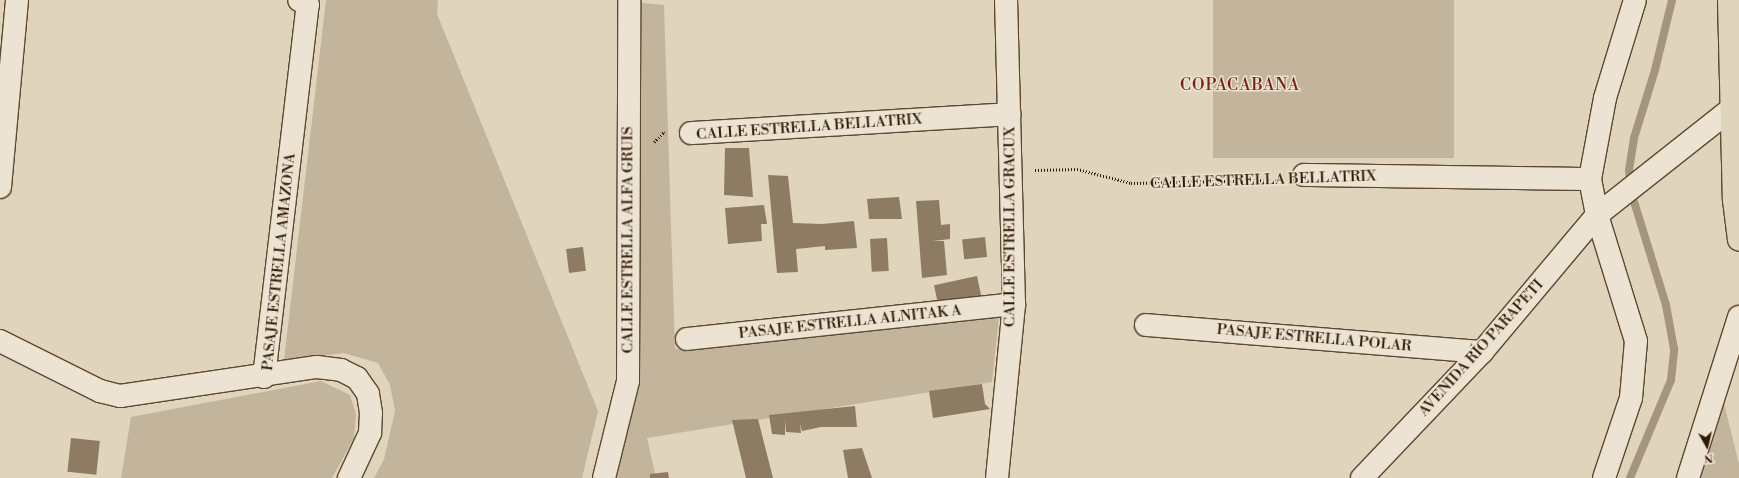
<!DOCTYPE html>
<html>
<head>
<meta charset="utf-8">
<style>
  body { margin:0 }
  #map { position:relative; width:1739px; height:478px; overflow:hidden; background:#e1d4bc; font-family:"Libre Bodoni",serif }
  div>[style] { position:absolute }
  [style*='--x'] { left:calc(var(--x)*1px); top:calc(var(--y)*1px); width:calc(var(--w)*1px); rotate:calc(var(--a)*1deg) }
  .green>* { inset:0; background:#c3b49c; transform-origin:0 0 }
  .stream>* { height:8px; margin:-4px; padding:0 4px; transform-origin:4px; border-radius:4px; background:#a5957c }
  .building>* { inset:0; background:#8d7b62; transform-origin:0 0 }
  .path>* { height:2.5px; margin-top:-1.25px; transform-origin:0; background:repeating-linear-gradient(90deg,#311a00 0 1px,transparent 0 3px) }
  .roads { filter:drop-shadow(1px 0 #5d482f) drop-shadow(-1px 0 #5d482f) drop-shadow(0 1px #5d482f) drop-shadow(0 -1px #5d482f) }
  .minor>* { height:22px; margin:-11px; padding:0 11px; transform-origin:11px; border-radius:11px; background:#ece3d3 }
  .major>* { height:22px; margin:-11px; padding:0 11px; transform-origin:11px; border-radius:11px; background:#e1d4bc }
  span { translate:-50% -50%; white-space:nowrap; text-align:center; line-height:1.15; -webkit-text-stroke:3px #ece3d3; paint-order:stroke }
  .street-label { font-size:15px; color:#311a00 }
  .neighbourhood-label { font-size:16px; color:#7a1f14; letter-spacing:1px }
  .north { position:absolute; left:1687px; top:426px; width:40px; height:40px; -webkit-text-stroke:3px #ece3d3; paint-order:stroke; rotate:172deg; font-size:11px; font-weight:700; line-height:16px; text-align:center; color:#311a00 }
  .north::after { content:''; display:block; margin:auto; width:14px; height:18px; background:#311a00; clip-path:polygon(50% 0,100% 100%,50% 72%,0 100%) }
</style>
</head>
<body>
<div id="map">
  <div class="green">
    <div style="clip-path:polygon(326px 0,438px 0,437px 14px,598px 411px,582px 478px,374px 478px,384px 459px,395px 411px,390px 385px,378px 363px,344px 353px,284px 360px)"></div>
    <div style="left:1213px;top:0;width:241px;height:158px"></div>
    <div style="clip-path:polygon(633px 2px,664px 5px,675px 349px,999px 317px,992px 382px,647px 438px,656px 478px,615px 478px)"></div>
    <div style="clip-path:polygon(321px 381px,350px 395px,356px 414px,354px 438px,332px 478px,121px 478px,131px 417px)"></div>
    <div style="clip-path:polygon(1722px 395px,1739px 464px,1739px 478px,1698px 478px)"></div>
  </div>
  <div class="stream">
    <div style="--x:1630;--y:478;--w:106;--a:-67.3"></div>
    <div style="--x:1671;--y:380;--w:31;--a:-84"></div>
    <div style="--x:1674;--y:349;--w:45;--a:-100.3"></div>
    <div style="--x:1666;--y:305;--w:115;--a:-107.2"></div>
    <div style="--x:1632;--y:195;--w:25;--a:-97"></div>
    <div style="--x:1629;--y:170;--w:32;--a:-81"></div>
    <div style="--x:1634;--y:138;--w:71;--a:-72.8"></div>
    <div style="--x:1655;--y:70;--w:72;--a:-76.3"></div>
  </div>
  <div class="building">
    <div style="clip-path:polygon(725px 148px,749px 148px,753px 197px,724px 195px)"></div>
    <div style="clip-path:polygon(768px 175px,788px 176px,793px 223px,822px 224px,854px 221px,857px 248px,825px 250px,825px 246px,796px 249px,798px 272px,777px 273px)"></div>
    <div style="clip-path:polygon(899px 197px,902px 219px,869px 219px,867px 199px)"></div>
    <div style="clip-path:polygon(939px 200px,941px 225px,950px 224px,950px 239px,933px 241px,944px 241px,947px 275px,922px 278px,916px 201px)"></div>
    <div style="clip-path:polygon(764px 205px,767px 224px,761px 224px,762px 241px,728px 244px,725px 208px)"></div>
    <div style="left:985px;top:237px;width:20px;height:23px;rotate:84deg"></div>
    <div style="left:887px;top:238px;width:33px;height:17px;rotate:87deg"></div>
    <div style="left:583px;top:247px;width:24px;height:17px;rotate:83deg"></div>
    <div style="left:977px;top:276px;width:25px;height:44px;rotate:78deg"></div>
    <div style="clip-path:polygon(982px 384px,985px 404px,990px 409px,933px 418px,929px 391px)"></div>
    <div style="clip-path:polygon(855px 406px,857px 427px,821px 427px,802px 431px,800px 424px,801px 433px,786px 432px,785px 419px,785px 435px,772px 434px,769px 415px)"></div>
    <div style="clip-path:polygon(758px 419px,773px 478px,746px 478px,732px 420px)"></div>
    <div style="left:71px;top:438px;width:29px;height:34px;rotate:6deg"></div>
    <div style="clip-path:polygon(862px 448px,872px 478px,848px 478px,843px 450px)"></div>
    <div style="clip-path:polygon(668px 472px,669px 478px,650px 478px,650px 474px)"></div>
  </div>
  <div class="path">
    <div style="--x:654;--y:142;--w:14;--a:-45"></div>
    <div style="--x:664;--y:132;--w:3;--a:45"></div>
    <div style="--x:1035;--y:170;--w:42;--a:-1.4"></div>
    <div style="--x:1077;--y:169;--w:56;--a:14.5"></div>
    <div style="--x:1131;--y:183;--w:149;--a:-1.2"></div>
  </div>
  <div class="roads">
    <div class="minor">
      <div style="--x:691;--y:133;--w:319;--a:-3.4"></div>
      <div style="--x:1304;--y:175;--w:286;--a:0.8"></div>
      <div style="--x:0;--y:187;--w:188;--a:-84.8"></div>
      <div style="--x:1146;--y:325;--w:337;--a:4.6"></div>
      <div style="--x:687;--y:339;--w:329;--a:-6.1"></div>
      <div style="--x:0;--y:341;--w:112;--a:26.6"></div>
      <div style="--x:100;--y:391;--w:21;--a:14"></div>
      <div style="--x:120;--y:396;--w:199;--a:-8.4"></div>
      <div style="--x:317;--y:367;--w:24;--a:7"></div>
      <div style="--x:341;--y:370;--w:18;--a:27"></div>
      <div style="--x:357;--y:378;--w:19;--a:55"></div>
      <div style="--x:368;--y:394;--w:19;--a:81"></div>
      <div style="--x:371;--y:413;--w:20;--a:93"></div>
      <div style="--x:370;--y:433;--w:50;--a:115"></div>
      <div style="--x:264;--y:377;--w:375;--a:-83.3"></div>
      <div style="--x:308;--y:5;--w:10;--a:-151"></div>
      <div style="--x:604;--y:478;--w:100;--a:-76.1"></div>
      <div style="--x:628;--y:381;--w:381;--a:-89.8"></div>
      <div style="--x:997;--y:478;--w:175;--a:-84.4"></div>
      <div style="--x:1014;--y:304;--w:304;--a:-91.5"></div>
      <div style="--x:1362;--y:478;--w:174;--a:-46.4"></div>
      <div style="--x:1482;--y:352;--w:179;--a:-50"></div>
      <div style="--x:1597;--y:215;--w:181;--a:-38.3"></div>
      <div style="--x:1604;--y:478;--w:84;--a:-71.4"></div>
      <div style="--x:1631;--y:398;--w:57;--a:-85"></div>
      <div style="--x:1636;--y:341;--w:132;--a:-107.2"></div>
      <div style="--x:1597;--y:215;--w:37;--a:-101"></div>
      <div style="--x:1590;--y:179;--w:82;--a:-79.5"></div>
      <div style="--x:1605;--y:98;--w:102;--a:-73"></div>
      <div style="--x:1688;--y:478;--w:169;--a:-72.4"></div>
    </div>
    <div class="major">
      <div style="--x:1729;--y:0;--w:200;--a:88.6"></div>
      <div style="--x:1734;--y:200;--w:40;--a:82.9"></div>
    </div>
  </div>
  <div class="street-label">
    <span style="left:809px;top:127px;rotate:-4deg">CALLE ESTRELLA BELLATRIX</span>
    <span style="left:1263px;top:180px;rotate:-2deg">CALLE ESTRELLA BELLATRIX</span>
    <span style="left:1010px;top:227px;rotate:-90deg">CALLE ESTRELLA GRACUX</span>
    <span style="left:628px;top:240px;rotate:-90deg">CALLE ESTRELLA ALFA GRUIS</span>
    <span style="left:279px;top:262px;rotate:-84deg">PASAJE ESTRELLA AMAZONA</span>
    <span style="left:850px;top:322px;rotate:-6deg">PASAJE ESTRELLA ALNITAK A</span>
    <span style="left:1314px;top:338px;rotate:5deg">PASAJE ESTRELLA POLAR</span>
    <span style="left:1481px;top:348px;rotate:-48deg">AVENIDA RÍO PARAPETI</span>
  </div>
  <div class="neighbourhood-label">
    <span style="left:1240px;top:85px">COPACABANA</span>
  </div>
  <div class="north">N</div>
</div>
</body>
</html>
